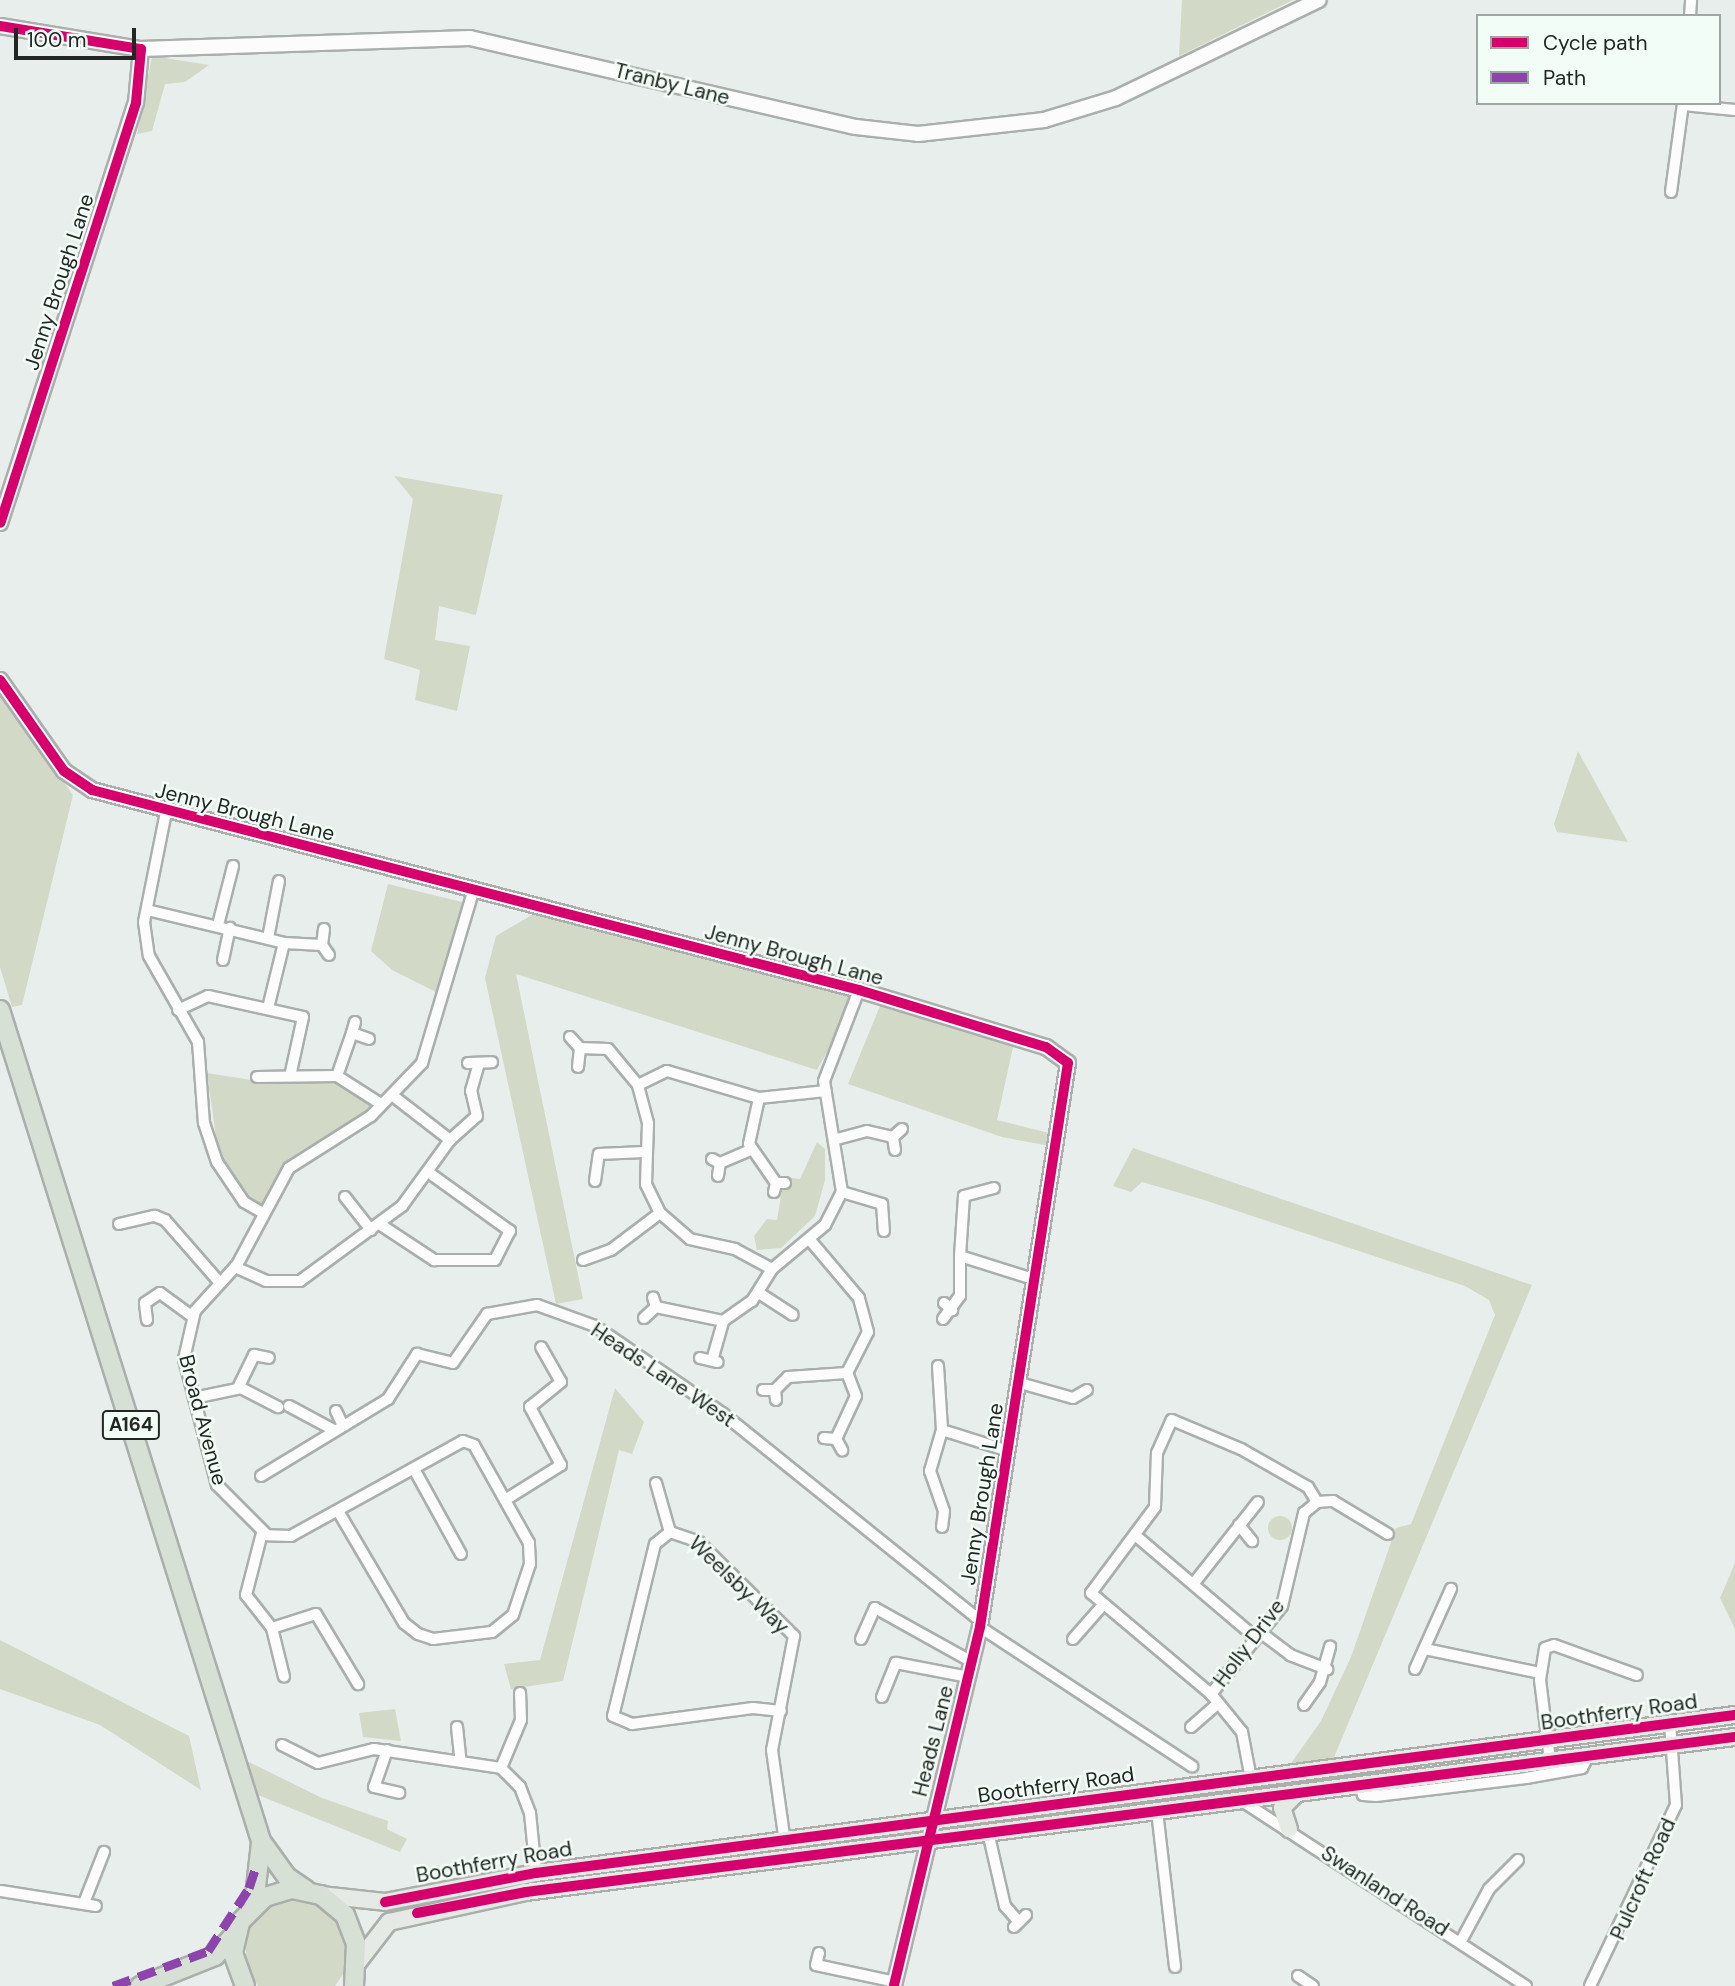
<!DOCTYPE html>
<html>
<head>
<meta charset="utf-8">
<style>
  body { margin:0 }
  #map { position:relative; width:1735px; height:1986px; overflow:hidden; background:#e8eeeb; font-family:"DM Sans",sans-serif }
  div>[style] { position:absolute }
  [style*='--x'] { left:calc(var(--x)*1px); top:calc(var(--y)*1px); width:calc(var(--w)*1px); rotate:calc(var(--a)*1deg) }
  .green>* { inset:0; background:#d3d9c7 }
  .round { border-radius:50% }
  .roads { filter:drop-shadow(2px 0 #aaafac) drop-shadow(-2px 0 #aaafac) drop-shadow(0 2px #aaafac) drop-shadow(0 -2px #aaafac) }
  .street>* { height:10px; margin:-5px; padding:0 5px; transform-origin:5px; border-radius:5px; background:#fcfcfc }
  .secondary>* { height:14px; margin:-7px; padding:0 7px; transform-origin:7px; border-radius:7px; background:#fcfcfc }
  .primary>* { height:16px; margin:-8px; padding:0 8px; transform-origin:8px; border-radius:8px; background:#e5ebe4 }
  .highway>* { height:18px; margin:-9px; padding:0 9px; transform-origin:9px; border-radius:9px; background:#d6e0d5 }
  .quiet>* { height:9px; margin-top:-4.5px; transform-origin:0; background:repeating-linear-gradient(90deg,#8e44ad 0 18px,transparent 0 27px) }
  .cycleway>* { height:10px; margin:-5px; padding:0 5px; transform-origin:5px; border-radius:5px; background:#d6006c }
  span { translate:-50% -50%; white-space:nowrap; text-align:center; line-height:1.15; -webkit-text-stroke:5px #f3fdf7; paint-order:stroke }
  .shield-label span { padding:2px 5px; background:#f3fdf7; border:2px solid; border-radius:5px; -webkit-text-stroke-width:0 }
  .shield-label { font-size:19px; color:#222624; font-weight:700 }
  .street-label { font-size:21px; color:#222624 }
  .legend { position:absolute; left:1476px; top:14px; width:245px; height:91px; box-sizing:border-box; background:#f3fdf7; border:2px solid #9fa7a3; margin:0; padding:9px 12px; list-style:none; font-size:21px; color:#222624 }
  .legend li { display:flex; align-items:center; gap:14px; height:35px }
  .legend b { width:35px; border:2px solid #9fa7a3 }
  .scale { position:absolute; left:14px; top:28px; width:122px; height:32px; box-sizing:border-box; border:4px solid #222624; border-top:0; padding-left:9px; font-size:21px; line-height:24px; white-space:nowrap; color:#222624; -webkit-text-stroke:5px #f3fdf7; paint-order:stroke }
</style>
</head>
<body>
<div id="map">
  <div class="green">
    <div style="clip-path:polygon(1182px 0,1293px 0,1179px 56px)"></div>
    <div style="clip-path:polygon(152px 56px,209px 65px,185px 82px,165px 84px,152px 131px,137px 134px)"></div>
    <div style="clip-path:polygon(394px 476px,503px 495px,476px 615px,439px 606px,435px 640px,470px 646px,457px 711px,415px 700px,420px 670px,384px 659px,413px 499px)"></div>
    <div style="clip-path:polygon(0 691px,73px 795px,22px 1005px,12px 1007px,0 967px)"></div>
    <div style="clip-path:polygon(1578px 751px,1628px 842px,1557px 832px,1554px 824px)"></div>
    <div style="clip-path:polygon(388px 884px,466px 903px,438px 993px,392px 970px,371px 951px)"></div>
    <div style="clip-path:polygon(535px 913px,848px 994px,851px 1008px,817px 1070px,516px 974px,583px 1299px,556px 1304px,485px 978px,496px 936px)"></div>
    <div style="clip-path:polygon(882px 1001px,1015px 1038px,997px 1120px,1053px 1134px,1050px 1146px,1002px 1137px,848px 1084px)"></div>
    <div style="clip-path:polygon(207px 1073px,270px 1083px,294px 1074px,319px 1077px,341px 1082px,377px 1105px,298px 1153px,263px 1208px,254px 1205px,218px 1150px)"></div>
    <div style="clip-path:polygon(817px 1142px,825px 1149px,825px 1180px,815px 1216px,781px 1248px,757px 1250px,754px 1236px,767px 1219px,777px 1220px,782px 1190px,791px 1178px,800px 1179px)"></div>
    <div style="clip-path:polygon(1133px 1148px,1532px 1285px,1332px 1762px,1289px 1766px,1321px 1721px,1351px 1657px,1396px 1528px,1411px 1524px,1495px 1315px,1489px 1300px,1465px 1286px,1204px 1200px,1142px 1182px,1131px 1192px,1113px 1186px)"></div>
    <div style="clip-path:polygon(615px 1388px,644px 1422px,632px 1454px,619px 1450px,563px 1681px,511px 1689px,504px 1664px,540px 1660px)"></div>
    <div class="round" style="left:1268px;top:1516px;width:24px;height:24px"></div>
    <div style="clip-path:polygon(1735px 1563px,1735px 1629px,1720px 1598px)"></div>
    <div style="clip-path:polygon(0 1640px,189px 1736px,201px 1790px,100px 1725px,0 1689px)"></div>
    <div style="clip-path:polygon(395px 1709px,401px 1741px,363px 1737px,359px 1713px)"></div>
    <div style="clip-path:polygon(247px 1761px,322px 1798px,388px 1821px,387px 1829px,407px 1839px,400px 1852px,258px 1795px)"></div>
    <div style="clip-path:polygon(302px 1897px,318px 1901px,343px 1924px,349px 1956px,344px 1973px,335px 1986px,258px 1986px,246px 1967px,246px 1931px,270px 1903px)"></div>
  </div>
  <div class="roads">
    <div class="street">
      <div style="--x:1690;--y:16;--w:16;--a:-86"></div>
      <div style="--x:1683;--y:105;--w:52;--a:5.5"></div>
      <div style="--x:1671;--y:192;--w:90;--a:-82.3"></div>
      <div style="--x:166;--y:812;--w:112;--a:101.3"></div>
      <div style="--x:144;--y:922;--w:34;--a:82"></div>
      <div style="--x:149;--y:956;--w:99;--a:60.3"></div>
      <div style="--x:198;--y:1042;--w:81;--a:85.8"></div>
      <div style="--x:204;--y:1123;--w:41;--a:71.6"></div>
      <div style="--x:217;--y:1162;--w:48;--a:56"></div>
      <div style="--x:244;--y:1202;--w:22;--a:30"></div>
      <div style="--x:147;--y:910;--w:141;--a:13.5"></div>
      <div style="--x:218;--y:925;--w:61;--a:-75.7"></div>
      <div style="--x:324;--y:929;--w:16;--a:97"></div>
      <div style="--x:322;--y:945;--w:12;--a:55"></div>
      <div style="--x:268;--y:938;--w:58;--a:-79.1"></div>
      <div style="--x:223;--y:960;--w:33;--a:-78"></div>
      <div style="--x:268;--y:1008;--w:67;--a:-76.2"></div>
      <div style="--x:284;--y:943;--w:38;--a:3"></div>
      <div style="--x:178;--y:1010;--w:33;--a:-25"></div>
      <div style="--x:208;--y:996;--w:97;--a:12.5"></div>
      <div style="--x:303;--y:1017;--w:56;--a:102.3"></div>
      <div style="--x:355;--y:1022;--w:11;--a:105"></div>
      <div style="--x:352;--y:1033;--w:18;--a:19"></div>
      <div style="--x:570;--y:1037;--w:15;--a:48"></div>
      <div style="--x:580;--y:1048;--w:19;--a:96"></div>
      <div style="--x:580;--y:1048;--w:28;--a:2"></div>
      <div style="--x:608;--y:1049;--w:47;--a:50.2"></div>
      <div style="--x:468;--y:1063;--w:24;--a:-2"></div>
      <div style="--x:337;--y:1076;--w:46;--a:-70.8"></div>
      <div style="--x:257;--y:1077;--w:80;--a:-0.7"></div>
      <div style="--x:337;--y:1076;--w:52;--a:32.5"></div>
      <div style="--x:759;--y:1098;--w:47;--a:102.3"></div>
      <div style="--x:749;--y:1144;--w:47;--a:55.3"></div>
      <div style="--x:837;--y:1139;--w:31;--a:-15"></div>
      <div style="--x:867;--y:1131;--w:27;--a:13"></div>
      <div style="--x:450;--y:1140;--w:36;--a:-42"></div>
      <div style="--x:477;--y:1116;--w:26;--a:-103"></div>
      <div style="--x:471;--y:1091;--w:29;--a:-74"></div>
      <div style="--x:895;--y:1150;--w:13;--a:-99"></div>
      <div style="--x:893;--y:1137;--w:12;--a:-42"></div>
      <div style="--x:712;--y:1159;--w:9;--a:27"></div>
      <div style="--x:720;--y:1163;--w:13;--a:99"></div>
      <div style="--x:720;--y:1163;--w:34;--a:-23"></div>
      <div style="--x:595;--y:1181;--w:27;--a:-82"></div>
      <div style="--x:599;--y:1154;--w:45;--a:-2.5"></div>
      <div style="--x:774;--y:1192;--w:9;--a:-77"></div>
      <div style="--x:776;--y:1183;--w:9;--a:0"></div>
      <div style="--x:842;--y:1192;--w:42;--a:16.7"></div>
      <div style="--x:882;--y:1204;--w:27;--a:86"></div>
      <div style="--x:345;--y:1197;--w:42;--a:51.8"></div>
      <div style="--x:119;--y:1224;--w:37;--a:-13"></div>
      <div style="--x:155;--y:1216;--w:11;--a:22"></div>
      <div style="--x:165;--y:1220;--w:82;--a:48.9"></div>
      <div style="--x:381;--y:1225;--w:64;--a:33.4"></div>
      <div style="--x:434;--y:1260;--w:61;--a:0"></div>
      <div style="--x:495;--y:1260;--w:33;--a:-63"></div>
      <div style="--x:510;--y:1231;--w:101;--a:-144.3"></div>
      <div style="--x:960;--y:1256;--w:60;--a:-86.2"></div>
      <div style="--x:964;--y:1196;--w:31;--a:-15"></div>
      <div style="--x:583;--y:1260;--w:30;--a:-20"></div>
      <div style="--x:611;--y:1250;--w:61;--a:-37.1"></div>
      <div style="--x:235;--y:1267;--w:34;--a:24"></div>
      <div style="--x:266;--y:1281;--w:34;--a:0"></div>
      <div style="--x:300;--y:1281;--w:127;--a:-36.3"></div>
      <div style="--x:402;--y:1206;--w:82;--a:-54"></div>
      <div style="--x:450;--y:1140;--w:73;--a:-142.2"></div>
      <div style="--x:772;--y:1269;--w:42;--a:-151.6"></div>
      <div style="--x:735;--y:1249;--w:46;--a:-167.5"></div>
      <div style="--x:690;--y:1239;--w:40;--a:-139"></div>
      <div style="--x:660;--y:1213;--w:32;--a:-116"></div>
      <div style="--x:646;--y:1184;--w:61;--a:-88.1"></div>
      <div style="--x:648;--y:1123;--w:39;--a:-105"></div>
      <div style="--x:638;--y:1085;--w:32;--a:-26"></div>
      <div style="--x:667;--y:1071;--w:96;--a:16.4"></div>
      <div style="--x:759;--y:1098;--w:67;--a:-6"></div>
      <div style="--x:759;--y:1293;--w:40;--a:32.9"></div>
      <div style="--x:944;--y:1303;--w:11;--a:41"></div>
      <div style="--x:656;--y:1307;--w:68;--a:11.8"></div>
      <div style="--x:723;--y:1321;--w:35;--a:-35"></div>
      <div style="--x:752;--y:1301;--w:38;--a:-58"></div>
      <div style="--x:772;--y:1269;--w:69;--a:-39.7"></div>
      <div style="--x:825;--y:1225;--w:37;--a:-63"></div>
      <div style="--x:842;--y:1192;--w:112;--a:-99.2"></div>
      <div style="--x:824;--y:1081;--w:97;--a:-69"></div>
      <div style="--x:644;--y:1318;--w:16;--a:-43"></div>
      <div style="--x:656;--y:1307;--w:10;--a:-107"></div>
      <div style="--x:943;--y:1319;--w:29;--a:-54"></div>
      <div style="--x:960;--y:1296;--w:40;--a:-90"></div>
      <div style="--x:960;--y:1256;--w:80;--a:17.5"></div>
      <div style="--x:147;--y:1320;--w:17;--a:-97"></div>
      <div style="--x:145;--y:1303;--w:18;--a:-34"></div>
      <div style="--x:160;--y:1293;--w:39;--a:36"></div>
      <div style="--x:713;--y:1357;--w:37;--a:-74"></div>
      <div style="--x:700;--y:1358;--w:18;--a:13"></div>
      <div style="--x:938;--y:1366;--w:64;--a:86.4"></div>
      <div style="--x:942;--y:1430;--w:70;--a:17.4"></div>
      <div style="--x:1020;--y:1383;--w:55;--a:15.8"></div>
      <div style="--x:1073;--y:1398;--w:16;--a:-30"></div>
      <div style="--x:238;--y:1388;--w:37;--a:-64"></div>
      <div style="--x:254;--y:1355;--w:15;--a:11"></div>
      <div style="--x:763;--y:1390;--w:12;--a:0"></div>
      <div style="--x:775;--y:1390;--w:10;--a:84"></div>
      <div style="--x:775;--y:1390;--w:18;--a:-45"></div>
      <div style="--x:788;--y:1377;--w:59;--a:-3.9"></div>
      <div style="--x:847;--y:1373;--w:46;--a:-62.9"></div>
      <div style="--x:868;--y:1332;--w:35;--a:-105"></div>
      <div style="--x:859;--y:1298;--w:76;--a:-130.2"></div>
      <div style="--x:194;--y:1398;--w:48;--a:-12"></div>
      <div style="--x:241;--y:1388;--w:42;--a:27.2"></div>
      <div style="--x:289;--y:1406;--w:49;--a:28.1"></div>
      <div style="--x:336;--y:1411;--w:14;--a:65"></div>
      <div style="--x:942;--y:1430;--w:43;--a:106.3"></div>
      <div style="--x:930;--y:1471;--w:42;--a:70.7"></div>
      <div style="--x:944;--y:1511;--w:16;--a:97"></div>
      <div style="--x:824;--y:1438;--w:12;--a:5"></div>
      <div style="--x:836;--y:1439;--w:13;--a:61"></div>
      <div style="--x:836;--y:1439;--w:47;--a:-65.1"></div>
      <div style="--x:856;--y:1396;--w:25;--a:-111"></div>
      <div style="--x:414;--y:1469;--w:97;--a:61.1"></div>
      <div style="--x:261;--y:1476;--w:149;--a:-31.2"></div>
      <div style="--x:388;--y:1399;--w:54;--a:-57.2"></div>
      <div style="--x:417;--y:1354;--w:37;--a:14"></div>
      <div style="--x:453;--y:1363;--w:60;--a:-55.2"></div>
      <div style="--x:487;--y:1314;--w:51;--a:-10.2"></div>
      <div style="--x:537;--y:1305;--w:62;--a:19.9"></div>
      <div style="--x:595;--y:1326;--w:154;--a:34.4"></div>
      <div style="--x:722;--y:1413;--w:332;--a:38.8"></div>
      <div style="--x:656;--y:1483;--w:51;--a:74.1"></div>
      <div style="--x:670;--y:1532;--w:19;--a:141"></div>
      <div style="--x:655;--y:1544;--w:177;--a:103.7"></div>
      <div style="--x:613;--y:1716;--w:21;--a:23"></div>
      <div style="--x:632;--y:1724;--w:122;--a:-7.5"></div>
      <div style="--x:753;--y:1708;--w:28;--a:6"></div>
      <div style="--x:505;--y:1500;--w:66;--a:-32"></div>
      <div style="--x:561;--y:1465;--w:66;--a:-118.1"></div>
      <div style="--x:530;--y:1407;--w:40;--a:-39"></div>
      <div style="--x:561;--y:1382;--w:40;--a:-119.7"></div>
      <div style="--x:338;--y:1511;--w:130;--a:59.5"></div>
      <div style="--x:404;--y:1623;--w:18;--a:38"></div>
      <div style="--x:418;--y:1634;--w:16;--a:18"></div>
      <div style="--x:433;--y:1639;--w:59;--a:-6.8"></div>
      <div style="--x:492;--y:1632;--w:27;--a:-39"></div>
      <div style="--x:513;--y:1615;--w:54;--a:-71.6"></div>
      <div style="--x:530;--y:1564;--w:21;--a:-93"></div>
      <div style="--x:529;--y:1543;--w:112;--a:-119.3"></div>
      <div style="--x:474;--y:1445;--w:12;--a:-160"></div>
      <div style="--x:463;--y:1441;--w:196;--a:151.1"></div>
      <div style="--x:291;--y:1536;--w:24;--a:-178"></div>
      <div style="--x:267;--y:1535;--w:71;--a:-135"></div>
      <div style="--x:217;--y:1485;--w:130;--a:-104.7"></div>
      <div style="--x:184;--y:1359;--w:49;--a:-77.1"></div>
      <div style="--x:195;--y:1311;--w:62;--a:-47.6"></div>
      <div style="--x:237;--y:1265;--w:110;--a:-61.8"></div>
      <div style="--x:289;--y:1168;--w:97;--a:-32.4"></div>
      <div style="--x:371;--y:1116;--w:74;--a:-46.1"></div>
      <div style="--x:422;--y:1063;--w:178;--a:-73.4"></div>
      <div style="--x:1239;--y:1525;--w:21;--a:51"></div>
      <div style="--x:670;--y:1532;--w:31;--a:19"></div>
      <div style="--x:699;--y:1542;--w:134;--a:44.7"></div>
      <div style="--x:794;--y:1636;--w:116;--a:100.9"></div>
      <div style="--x:772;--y:1750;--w:94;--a:82"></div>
      <div style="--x:262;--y:1533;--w:64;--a:104.5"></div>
      <div style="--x:246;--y:1595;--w:42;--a:51.8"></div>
      <div style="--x:272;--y:1628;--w:50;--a:76.2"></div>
      <div style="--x:1135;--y:1535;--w:157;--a:40.4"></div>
      <div style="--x:1194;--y:1583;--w:103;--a:-51.7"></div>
      <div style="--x:980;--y:1627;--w:254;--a:33.3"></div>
      <div style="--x:272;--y:1628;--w:46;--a:-17.7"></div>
      <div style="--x:316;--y:1614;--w:82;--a:59"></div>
      <div style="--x:1260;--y:1632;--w:38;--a:37"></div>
      <div style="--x:1290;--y:1655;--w:40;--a:21"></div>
      <div style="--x:861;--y:1639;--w:34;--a:-66"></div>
      <div style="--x:875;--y:1608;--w:111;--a:29.1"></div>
      <div style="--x:1073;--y:1639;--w:44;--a:-48.7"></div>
      <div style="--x:1425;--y:1649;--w:117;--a:11.8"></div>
      <div style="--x:1415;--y:1669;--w:88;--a:-65.8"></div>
      <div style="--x:1211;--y:1694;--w:157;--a:-139.9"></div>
      <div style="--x:1091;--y:1593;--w:107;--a:-53.3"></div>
      <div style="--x:1155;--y:1507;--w:54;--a:-87.9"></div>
      <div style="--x:1157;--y:1453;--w:36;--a:-66"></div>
      <div style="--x:1172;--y:1420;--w:75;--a:22.8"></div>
      <div style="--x:1241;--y:1449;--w:77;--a:29.6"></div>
      <div style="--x:1308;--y:1487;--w:17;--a:59"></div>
      <div style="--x:882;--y:1697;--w:37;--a:-68"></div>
      <div style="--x:896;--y:1663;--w:74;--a:10.9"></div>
      <div style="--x:1304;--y:1705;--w:28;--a:-55"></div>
      <div style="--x:1320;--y:1682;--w:37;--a:-74"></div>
      <div style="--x:457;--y:1727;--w:31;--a:84"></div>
      <div style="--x:1191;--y:1727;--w:33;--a:-41"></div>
      <div style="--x:282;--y:1745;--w:40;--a:26.6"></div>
      <div style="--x:318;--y:1763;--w:58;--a:-14"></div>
      <div style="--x:374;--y:1749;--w:128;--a:8.5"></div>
      <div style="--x:501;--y:1768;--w:27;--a:45"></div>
      <div style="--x:520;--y:1787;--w:28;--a:69"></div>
      <div style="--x:530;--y:1813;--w:60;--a:84.3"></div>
      <div style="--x:387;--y:1750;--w:39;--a:109"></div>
      <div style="--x:374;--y:1787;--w:26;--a:13"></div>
      <div style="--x:1550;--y:1760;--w:81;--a:-97.1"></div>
      <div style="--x:1540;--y:1680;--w:32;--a:-81"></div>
      <div style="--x:1545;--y:1648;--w:9;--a:-18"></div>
      <div style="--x:1554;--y:1645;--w:88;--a:19.9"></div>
      <div style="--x:501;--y:1768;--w:52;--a:-67.4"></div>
      <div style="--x:521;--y:1720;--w:27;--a:-92"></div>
      <div style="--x:1251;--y:1779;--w:48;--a:-100.8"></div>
      <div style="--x:1242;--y:1732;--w:49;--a:-129.2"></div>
      <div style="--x:1211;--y:1694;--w:113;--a:-51.1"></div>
      <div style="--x:1282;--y:1606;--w:96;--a:-76.7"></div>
      <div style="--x:1304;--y:1513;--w:17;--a:-40"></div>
      <div style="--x:1317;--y:1502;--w:16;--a:-4"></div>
      <div style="--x:1333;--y:1501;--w:64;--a:31"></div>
      <div style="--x:1360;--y:1784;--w:11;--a:75"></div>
      <div style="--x:1363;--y:1795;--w:13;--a:4"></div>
      <div style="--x:1376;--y:1796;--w:151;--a:-6.8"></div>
      <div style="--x:1526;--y:1778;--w:57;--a:-10.1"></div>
      <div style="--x:1582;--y:1768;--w:13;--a:-63"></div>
      <div style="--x:1242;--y:1801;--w:339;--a:33.1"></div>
      <div style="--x:1157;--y:1811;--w:157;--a:83.4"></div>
      <div style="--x:988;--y:1832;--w:76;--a:77.1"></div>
      <div style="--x:1005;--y:1906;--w:18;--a:49"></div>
      <div style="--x:1;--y:1891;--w:96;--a:9"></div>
      <div style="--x:84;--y:1903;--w:55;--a:-68.6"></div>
      <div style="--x:1014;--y:1927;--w:17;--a:-45"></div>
      <div style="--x:1461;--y:1941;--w:59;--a:-61.7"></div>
      <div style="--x:1489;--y:1889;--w:41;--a:-45"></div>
      <div style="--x:819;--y:1953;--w:12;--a:104"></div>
      <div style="--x:816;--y:1965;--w:81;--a:12.1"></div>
      <div style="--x:1298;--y:1976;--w:18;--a:34"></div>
      <div style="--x:1590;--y:1986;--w:200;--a:-64.6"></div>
      <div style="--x:1676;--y:1805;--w:81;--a:-94.2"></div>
    </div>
    <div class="secondary">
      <div style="--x:0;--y:26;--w:143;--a:9.3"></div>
      <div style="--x:141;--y:49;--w:329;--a:-1.9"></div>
      <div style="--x:470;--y:38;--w:396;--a:13"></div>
      <div style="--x:856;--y:127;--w:62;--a:6.4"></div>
      <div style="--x:918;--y:134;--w:127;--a:-6.3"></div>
      <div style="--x:1044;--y:120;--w:75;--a:-17"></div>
      <div style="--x:1116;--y:98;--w:225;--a:-25.8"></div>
      <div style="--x:0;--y:523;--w:441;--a:-72.1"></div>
      <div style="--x:136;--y:103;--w:54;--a:-84.7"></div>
      <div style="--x:0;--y:680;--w:111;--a:54.9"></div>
      <div style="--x:64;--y:771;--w:34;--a:34"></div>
      <div style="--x:92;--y:790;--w:793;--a:14.61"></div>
      <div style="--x:859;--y:990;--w:195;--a:17"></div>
      <div style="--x:1046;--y:1047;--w:27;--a:36"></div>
      <div style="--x:1068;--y:1063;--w:571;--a:98.87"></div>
      <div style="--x:980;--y:1627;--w:369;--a:103.5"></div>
    </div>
    <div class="primary">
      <div style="--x:1289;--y:1829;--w:22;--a:-108"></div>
      <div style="--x:1282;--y:1808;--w:20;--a:-45"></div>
      <div style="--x:321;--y:1895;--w:64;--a:6.2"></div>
      <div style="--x:385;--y:1902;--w:154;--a:-10.9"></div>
      <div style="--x:536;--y:1873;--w:1209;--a:-7.51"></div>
      <div style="--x:358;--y:1962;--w:51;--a:-52.2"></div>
      <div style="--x:389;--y:1922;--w:140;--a:-12.4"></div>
      <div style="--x:526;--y:1892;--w:1219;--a:-7.31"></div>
    </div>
    <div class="highway">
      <div style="--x:0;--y:1010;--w:871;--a:72.56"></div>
      <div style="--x:261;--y:1841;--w:44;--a:54.2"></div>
      <div style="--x:287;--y:1877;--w:23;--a:34"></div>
      <div style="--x:254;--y:1905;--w:62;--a:-83.6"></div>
      <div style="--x:140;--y:1986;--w:81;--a:-21.8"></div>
      <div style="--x:215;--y:1956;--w:31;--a:-48"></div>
      <div style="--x:245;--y:1986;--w:35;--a:-110"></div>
      <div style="--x:233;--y:1953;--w:32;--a:-77"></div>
      <div style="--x:240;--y:1922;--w:35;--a:-45"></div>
      <div style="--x:265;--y:1897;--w:28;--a:-17"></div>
      <div style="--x:292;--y:1889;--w:30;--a:12"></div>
      <div style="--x:321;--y:1895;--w:31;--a:40"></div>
      <div style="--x:345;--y:1915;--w:31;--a:69"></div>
      <div style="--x:356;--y:1944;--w:42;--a:92.7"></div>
    </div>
  </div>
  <div class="quiet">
    <div style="--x:113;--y:1986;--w:101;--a:-20.2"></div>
    <div style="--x:208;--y:1951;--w:75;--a:-56.9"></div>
    <div style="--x:249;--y:1888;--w:25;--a:-72"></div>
  </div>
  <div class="cycleway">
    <div style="--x:0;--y:26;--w:143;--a:9.3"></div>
    <div style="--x:141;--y:49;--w:54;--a:95.3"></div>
    <div style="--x:136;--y:103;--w:441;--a:107.9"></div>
    <div style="--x:0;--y:680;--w:111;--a:54.9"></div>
    <div style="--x:64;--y:771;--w:34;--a:34"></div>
    <div style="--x:92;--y:790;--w:793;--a:14.61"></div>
    <div style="--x:859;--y:990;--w:195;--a:17"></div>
    <div style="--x:1046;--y:1047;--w:27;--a:36"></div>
    <div style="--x:1068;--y:1063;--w:571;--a:98.87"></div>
    <div style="--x:980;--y:1627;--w:369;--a:103.5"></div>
    <div style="--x:385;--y:1902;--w:154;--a:-10.9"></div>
    <div style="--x:536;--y:1873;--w:1209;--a:-7.51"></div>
    <div style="--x:417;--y:1913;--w:111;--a:-10.9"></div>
    <div style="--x:526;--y:1892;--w:1219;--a:-7.31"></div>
  </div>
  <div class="shield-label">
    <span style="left:131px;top:1425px">A164</span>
  </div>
  <div class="street-label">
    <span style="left:672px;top:84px;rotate:14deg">Tranby Lane</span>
    <span style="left:59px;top:282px;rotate:-72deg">Jenny Brough Lane</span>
    <span style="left:245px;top:812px;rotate:14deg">Jenny Brough Lane</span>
    <span style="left:794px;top:955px;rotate:15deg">Jenny Brough Lane</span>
    <span style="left:663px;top:1375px;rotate:34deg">Heads Lane West</span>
    <span style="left:203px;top:1420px;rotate:75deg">Broad Avenue</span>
    <span style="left:982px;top:1494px;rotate:-81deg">Jenny Brough Lane</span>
    <span style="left:739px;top:1585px;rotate:44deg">Weelsby Way</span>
    <span style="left:1249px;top:1643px;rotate:-53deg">Holly Drive</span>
    <span style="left:1619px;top:1712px;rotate:-8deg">Boothferry Road</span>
    <span style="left:933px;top:1741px;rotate:-76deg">Heads Lane</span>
    <span style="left:1056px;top:1785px;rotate:-8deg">Boothferry Road</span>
    <span style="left:494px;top:1862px;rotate:-10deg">Boothferry Road</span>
    <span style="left:1643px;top:1879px;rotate:-66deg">Pulcroft Road</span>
    <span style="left:1385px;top:1891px;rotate:33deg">Swanland Road</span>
  </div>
  <ul class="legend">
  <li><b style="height:9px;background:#d6006c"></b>Cycle path</li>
  <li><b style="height:9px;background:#8e44ad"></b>Path</li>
  </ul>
  <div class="scale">100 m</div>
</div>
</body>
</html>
